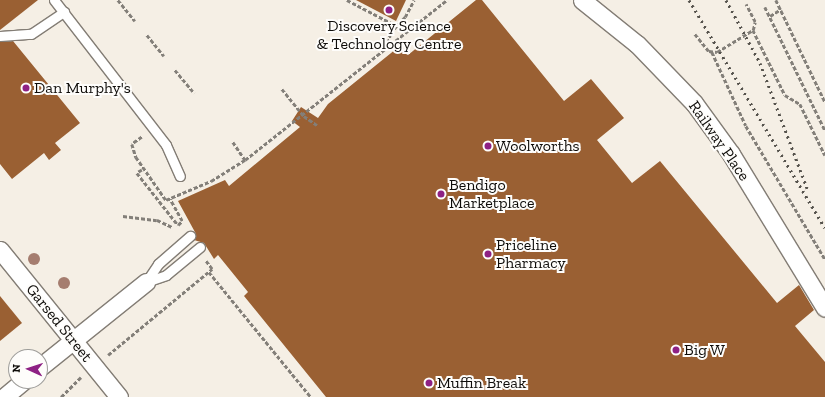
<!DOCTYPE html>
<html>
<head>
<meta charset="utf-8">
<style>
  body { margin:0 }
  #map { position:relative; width:825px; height:397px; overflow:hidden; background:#f5efe5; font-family:"Zilla Slab",serif }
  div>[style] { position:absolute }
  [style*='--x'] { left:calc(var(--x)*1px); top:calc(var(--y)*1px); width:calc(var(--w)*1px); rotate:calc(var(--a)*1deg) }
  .building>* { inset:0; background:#9a6033 }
  .path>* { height:2.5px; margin-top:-1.25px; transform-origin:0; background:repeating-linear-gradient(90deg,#837f79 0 4px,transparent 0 6px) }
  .roads { filter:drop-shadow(1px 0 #837d75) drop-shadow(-1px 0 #837d75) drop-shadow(0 1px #837d75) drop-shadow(0 -1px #837d75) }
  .lane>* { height:9px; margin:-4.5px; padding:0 4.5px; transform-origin:4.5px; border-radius:4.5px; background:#fff }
  .street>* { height:17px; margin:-8.5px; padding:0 8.5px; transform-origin:8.5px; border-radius:8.5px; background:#fff }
  .rail>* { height:3px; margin-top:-1.5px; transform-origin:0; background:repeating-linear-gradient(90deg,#56534d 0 2px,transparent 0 6px) }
  .trees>* { width:12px; height:12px; margin:-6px; border-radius:50%; background:#a57d6f }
  .dots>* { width:11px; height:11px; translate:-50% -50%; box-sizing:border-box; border:2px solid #fefdfb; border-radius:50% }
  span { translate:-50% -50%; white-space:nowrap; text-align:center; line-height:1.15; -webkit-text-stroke:4px #fefdfb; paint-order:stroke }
  .poi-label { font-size:16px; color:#0e0c09 }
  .left { translate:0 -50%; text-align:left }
  .street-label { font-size:16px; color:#0e0c09 }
  .north { position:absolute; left:8px; top:349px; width:40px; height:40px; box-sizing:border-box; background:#fefdfb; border:1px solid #9e9d9a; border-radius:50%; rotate:273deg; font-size:11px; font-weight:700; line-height:16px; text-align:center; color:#0e0c09 }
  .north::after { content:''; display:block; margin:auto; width:14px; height:18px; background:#8e2184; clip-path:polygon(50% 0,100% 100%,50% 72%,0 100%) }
</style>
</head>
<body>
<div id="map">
  <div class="building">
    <div style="clip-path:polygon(0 0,38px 0,0 30px)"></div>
    <div style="clip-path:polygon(356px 0,406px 0,396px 21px)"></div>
    <div style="clip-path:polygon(476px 0,482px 0,564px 101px,591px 79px,624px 118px,597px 140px,632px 183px,660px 161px,777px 303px,799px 285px,814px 310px,795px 326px,825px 362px,825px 397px,326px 397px,244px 296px,248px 292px,218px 255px,214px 259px,204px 243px,194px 240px,196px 234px,178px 201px,225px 180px,229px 186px,300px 127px,292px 121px,301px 107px,318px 118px,328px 104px,396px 49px,408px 55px)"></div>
    <div style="clip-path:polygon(13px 41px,80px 123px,55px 143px,61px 150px,49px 160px,44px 153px,12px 179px,0 164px,0 42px)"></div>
    <div style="clip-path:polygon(0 296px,22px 323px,0 341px)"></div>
  </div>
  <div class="path">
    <div style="--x:118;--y:0;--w:27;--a:51"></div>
    <div style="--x:347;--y:0;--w:56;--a:27.5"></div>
    <div style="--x:776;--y:0;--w:113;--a:64.3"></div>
    <div style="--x:765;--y:7;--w:137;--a:64"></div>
    <div style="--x:770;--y:16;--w:13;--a:-32"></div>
    <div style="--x:753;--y:30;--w:72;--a:63.8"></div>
    <div style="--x:785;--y:95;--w:17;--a:31"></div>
    <div style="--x:800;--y:104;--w:57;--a:63.9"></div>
    <div style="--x:695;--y:34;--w:22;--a:51"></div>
    <div style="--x:709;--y:51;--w:8;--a:7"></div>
    <div style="--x:717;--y:52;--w:42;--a:-31.4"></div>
    <div style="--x:753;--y:30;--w:8;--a:-76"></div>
    <div style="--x:755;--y:22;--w:20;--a:-117"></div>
    <div style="--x:147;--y:35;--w:27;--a:51"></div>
    <div style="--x:387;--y:49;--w:16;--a:-79"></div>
    <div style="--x:390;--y:33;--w:22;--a:-47"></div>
    <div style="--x:405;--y:17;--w:19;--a:-62"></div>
    <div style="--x:712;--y:52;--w:81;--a:65.3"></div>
    <div style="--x:746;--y:126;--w:155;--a:59.3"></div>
    <div style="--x:175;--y:70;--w:30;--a:50"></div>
    <div style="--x:282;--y:89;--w:35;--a:51"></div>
    <div style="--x:304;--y:116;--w:16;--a:35"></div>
    <div style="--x:142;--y:137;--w:12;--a:145"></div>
    <div style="--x:132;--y:144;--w:14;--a:73"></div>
    <div style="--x:136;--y:157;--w:52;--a:55.1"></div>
    <div style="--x:166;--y:200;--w:49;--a:-22.9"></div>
    <div style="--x:211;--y:181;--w:40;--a:-32"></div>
    <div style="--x:233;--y:142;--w:22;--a:56"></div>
    <div style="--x:245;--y:160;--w:258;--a:-38.4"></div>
    <div style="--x:142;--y:170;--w:6;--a:149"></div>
    <div style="--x:137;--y:173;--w:66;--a:51.7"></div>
    <div style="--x:178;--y:225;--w:6;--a:-45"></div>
    <div style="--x:182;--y:221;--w:25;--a:-119"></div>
    <div style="--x:123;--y:216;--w:34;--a:7"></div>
    <div style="--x:157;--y:220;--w:17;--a:25"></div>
    <div style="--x:209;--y:272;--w:161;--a:50.8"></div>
    <div style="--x:108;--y:355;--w:135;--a:-39.6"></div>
    <div style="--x:212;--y:269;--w:11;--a:-128"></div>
    <div style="--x:61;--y:397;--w:28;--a:-45"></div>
  </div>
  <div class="roads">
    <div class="lane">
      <div style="--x:54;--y:0;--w:183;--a:52.3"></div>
      <div style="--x:166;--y:145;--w:34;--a:66"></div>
      <div style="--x:0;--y:36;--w:31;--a:-4"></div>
      <div style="--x:31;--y:34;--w:40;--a:-34"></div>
      <div style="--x:146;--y:282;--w:21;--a:-19"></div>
      <div style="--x:166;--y:275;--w:44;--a:-39.5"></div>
      <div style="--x:146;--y:282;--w:22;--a:-56"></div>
      <div style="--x:158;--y:264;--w:43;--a:-41.2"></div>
    </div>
    <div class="street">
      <div style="--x:582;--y:0;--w:70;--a:38.7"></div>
      <div style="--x:637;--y:44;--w:82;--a:46"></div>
      <div style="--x:694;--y:103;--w:63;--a:54"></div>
      <div style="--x:731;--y:154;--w:180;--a:58.6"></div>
      <div style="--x:0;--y:250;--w:189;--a:51"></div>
      <div style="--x:40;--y:367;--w:136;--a:-38.7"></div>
      <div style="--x:4;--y:397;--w:25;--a:-40"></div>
    </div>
  </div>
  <div class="rail">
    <div style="--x:689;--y:0;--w:265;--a:59.2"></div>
    <div style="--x:726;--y:0;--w:72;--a:61.6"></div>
    <div style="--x:760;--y:63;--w:134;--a:69.4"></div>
  </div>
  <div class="trees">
    <div style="left:34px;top:259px"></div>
    <div style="left:64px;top:283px"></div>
  </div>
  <div class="dots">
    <div style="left:389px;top:10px;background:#8e2184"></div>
    <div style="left:26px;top:88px;background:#8e2184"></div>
    <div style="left:488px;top:146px;background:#8e2184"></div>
    <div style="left:441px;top:194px;background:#8e2184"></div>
    <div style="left:488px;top:254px;background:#8e2184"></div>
    <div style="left:676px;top:350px;background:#8e2184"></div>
    <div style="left:429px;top:383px;background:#8e2184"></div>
  </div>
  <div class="poi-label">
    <span style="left:389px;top:35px">Discovery Science<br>&amp; Technology Centre</span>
    <span class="left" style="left:34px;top:88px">Dan Murphy's</span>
    <span class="left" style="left:496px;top:146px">Woolworths</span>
    <span class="left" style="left:449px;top:194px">Bendigo<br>Marketplace</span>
    <span class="left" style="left:496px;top:254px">Priceline<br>Pharmacy</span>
    <span class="left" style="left:684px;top:350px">Big W</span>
    <span class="left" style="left:437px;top:383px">Muffin Break</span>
  </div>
  <div class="street-label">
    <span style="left:719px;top:141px;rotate:55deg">Railway Place</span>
    <span style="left:59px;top:323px;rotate:51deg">Garsed Street</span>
  </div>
  <div class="north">N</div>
</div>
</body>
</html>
